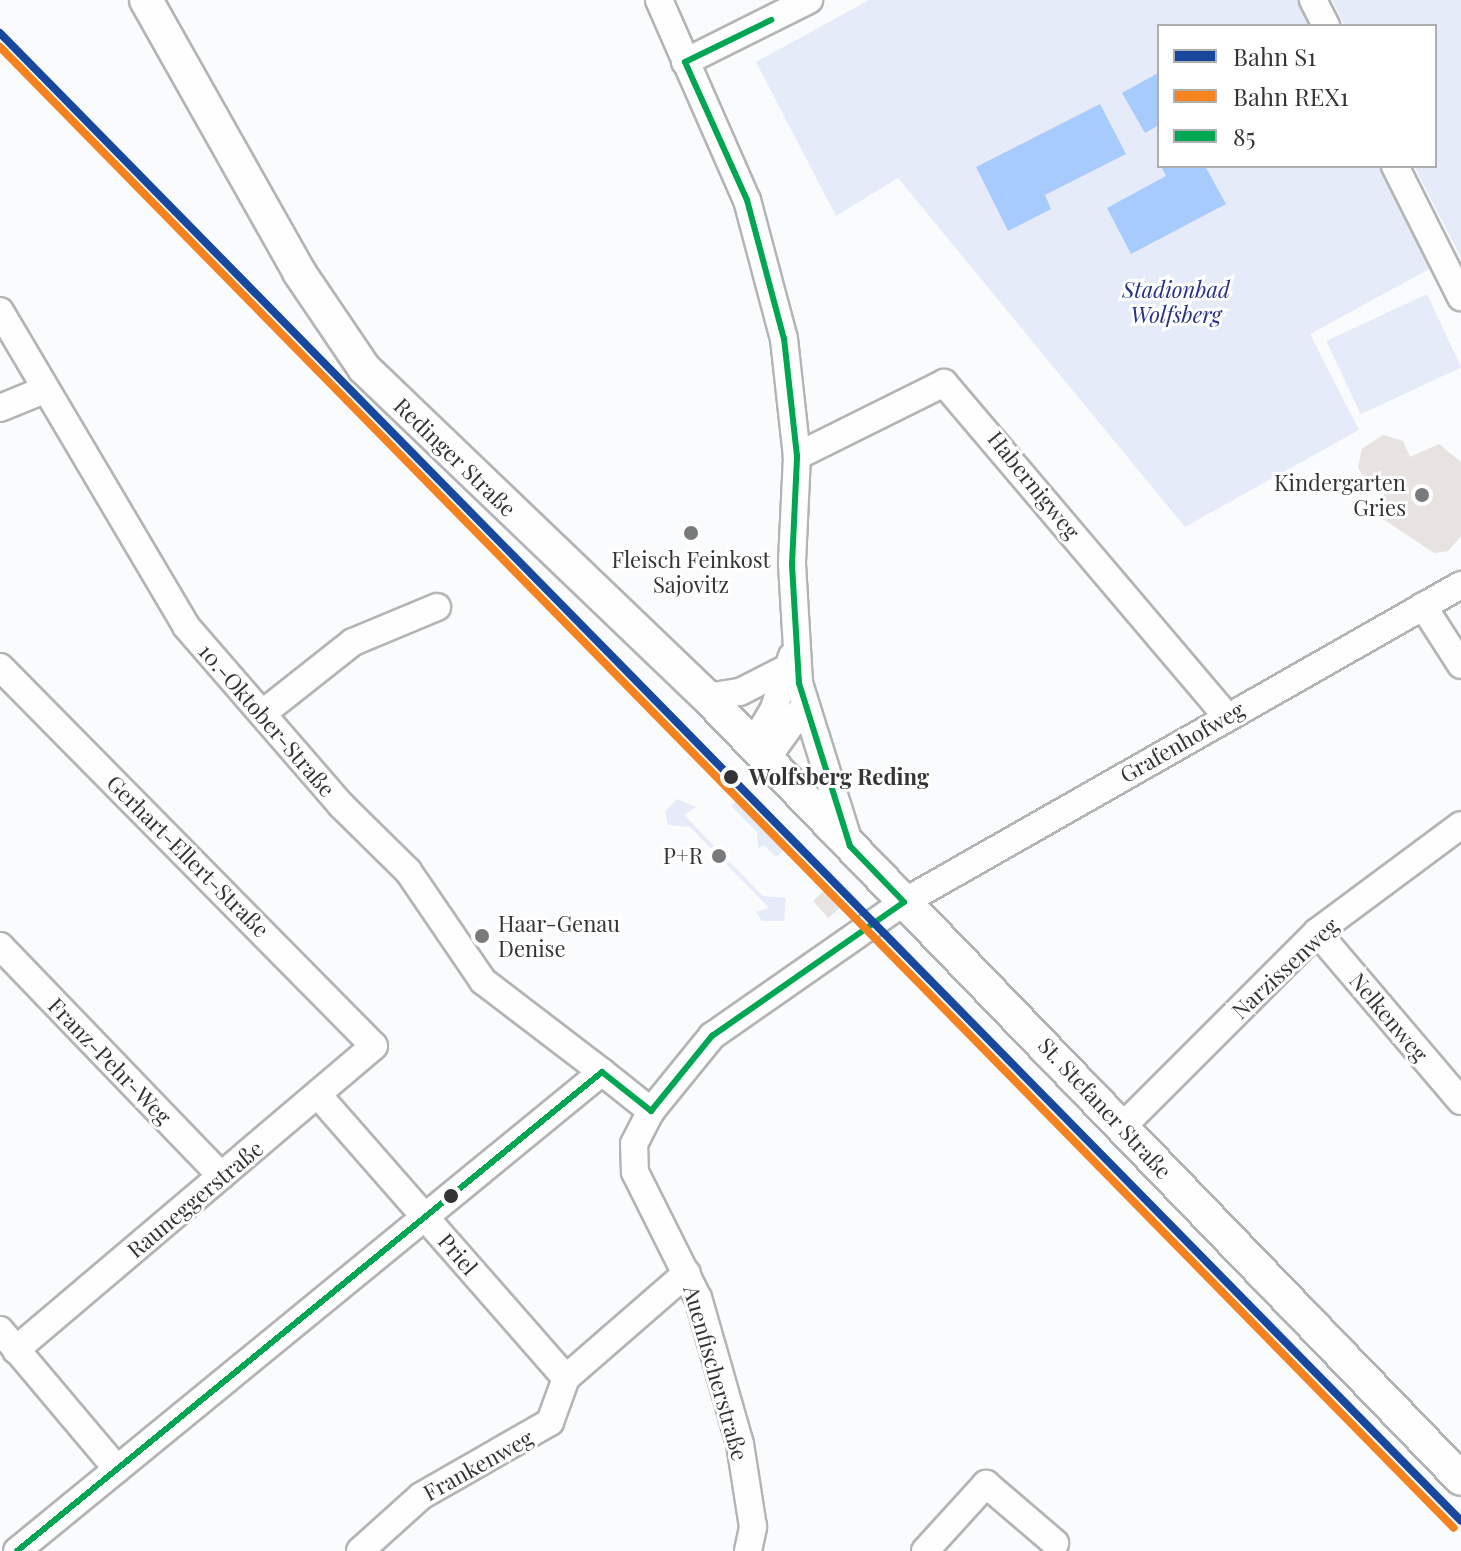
<!DOCTYPE html>
<html>
<head>
<meta charset="utf-8">
<style>
  body { margin:0 }
  #map { position:relative; width:1461px; height:1551px; overflow:hidden; background:#fafbfc; font-family:"Playfair Display",serif }
  div>[style] { position:absolute }
  [style*='--x'] { left:calc(var(--x)*1px); top:calc(var(--y)*1px); width:calc(var(--w)*1px); rotate:calc(var(--a)*1deg) }
  .green>* { inset:0; background:#e6ebf9; transform-origin:0 0 }
  .water>* { inset:0; background:#a6cbfc }
  .building>* { inset:0; background:#e8e2e0; transform-origin:0 0 }
  .roads { filter:drop-shadow(2px 0 #b3b4b4) drop-shadow(-2px 0 #b3b4b4) drop-shadow(0 2px #b3b4b4) drop-shadow(0 -2px #b3b4b4) }
  .minor>* { height:26px; margin:-13px; padding:0 13px; transform-origin:13px; border-radius:13px; background:#fefeff }
  .major>* { height:32px; margin:-16px; padding:0 16px; transform-origin:16px; border-radius:16px; background:#fefeff }
  .bus-1>* { height:6px; margin:-3px; padding:0 3px; transform-origin:3px; border-radius:3px; background:#00a651 }
  .rail-1>* { height:8px; margin:-4px; padding:0 4px; transform-origin:4px; border-radius:4px; background:#17489e }
  .rail-2>* { height:8px; margin:-4px; padding:0 4px; transform-origin:4px; border-radius:4px; background:#f5821f }
  .dots>* { width:22px; height:22px; translate:-50% -50%; box-sizing:border-box; border:4px solid #fff; border-radius:50% }
  span { translate:-50% -50%; white-space:nowrap; text-align:center; line-height:1.15; -webkit-text-stroke:6px #fff; paint-order:stroke }
  .park-label { font-size:22px; color:#253087; font-style:italic }
  .street-label { font-size:22px; color:#333435 }
  .poi-label { font-size:22px; color:#333435 }
  .right { translate:-100% -50%; text-align:right }
  .left { translate:0 -50%; text-align:left }
  .stop-label { font-size:22px; color:#333435; font-weight:700 }
  .legend { position:absolute; left:1157px; top:24px; width:280px; height:144px; box-sizing:border-box; background:#fff; border:2px solid #adaeae; margin:0; padding:10px 14px; list-style:none; font-size:24px; color:#333435 }
  .legend li { display:flex; align-items:center; gap:16px; height:40px }
  .legend b { width:40px; border:2px solid #adaeae }
</style>
</head>
<body>
<div id="map">
  <div class="green">
    <div style="clip-path:polygon(869px 0,1298px 0,1311px 26px,1159px 26px,1159px 166px,1380px 166px,1431px 268px,1310px 334px,1359px 430px,1185px 527px,898px 178px,836px 216px,756px 62px)"></div>
    <div style="clip-path:polygon(1332px 0,1461px 0,1461px 258px,1414px 166px,1435px 166px,1435px 26px,1345px 26px)"></div>
    <div style="left:1427px;top:294px;width:81px;height:111px;rotate:65deg"></div>
    <div style="clip-path:polygon(677px 799px,696px 807px,684px 815px,763px 896px,786px 898px,784px 921px,762px 921px,756px 912px,769px 908px,690px 827px,668px 825px,665px 812px)"></div>
    <div style="clip-path:polygon(736px 801px,784px 850px,776px 857px,764px 845px,758px 848px,757px 832px,731px 806px)"></div>
  </div>
  <div class="water">
    <div style="clip-path:polygon(1158px 73px,1159px 125px,1145px 133px,1122px 93px)"></div>
    <div style="clip-path:polygon(1100px 104px,1126px 154px,1045px 195px,1051px 209px,1008px 231px,976px 167px)"></div>
    <div style="clip-path:polygon(1161px 166px,1205px 166px,1226px 204px,1131px 254px,1107px 208px,1166px 176px)"></div>
  </div>
  <div class="building">
    <div style="clip-path:polygon(1383px 435px,1403px 441px,1410px 457px,1439px 444px,1461px 462px,1461px 536px,1448px 551px,1434px 553px,1383px 519px,1378px 503px,1389px 488px,1366px 483px,1358px 467px,1362px 449px)"></div>
    <div style="left:826px;top:889px;width:23px;height:18px;rotate:47deg"></div>
  </div>
  <div class="roads">
    <div class="minor">
      <div style="--x:659;--y:0;--w:219;--a:66.3"></div>
      <div style="--x:747;--y:200;--w:144;--a:75.1"></div>
      <div style="--x:784;--y:339;--w:118;--a:83.7"></div>
      <div style="--x:797;--y:456;--w:108;--a:92.7"></div>
      <div style="--x:792;--y:564;--w:119;--a:86.6"></div>
      <div style="--x:799;--y:683;--w:164;--a:72.6"></div>
      <div style="--x:1313;--y:0;--w:29;--a:63"></div>
      <div style="--x:685;--y:62;--w:139;--a:-26.6"></div>
      <div style="--x:1395;--y:166;--w:147;--a:63.3"></div>
      <div style="--x:0;--y:311;--w:366;--a:59.4"></div>
      <div style="--x:186;--y:626;--w:237;--a:49.1"></div>
      <div style="--x:341;--y:805;--w:94;--a:44.6"></div>
      <div style="--x:408;--y:871;--w:133;--a:55.7"></div>
      <div style="--x:483;--y:981;--w:150;--a:37.4"></div>
      <div style="--x:0;--y:408;--w:48;--a:-22.2"></div>
      <div style="--x:797;--y:456;--w:164;--a:-26.4"></div>
      <div style="--x:944;--y:383;--w:438;--a:49.7"></div>
      <div style="--x:1423;--y:606;--w:70;--a:57.2"></div>
      <div style="--x:0;--y:667;--w:532;--a:45.38"></div>
      <div style="--x:374;--y:1046;--w:470;--a:139.7"></div>
      <div style="--x:707;--y:697;--w:33;--a:-9"></div>
      <div style="--x:740;--y:692;--w:55;--a:-27"></div>
      <div style="--x:263;--y:713;--w:115;--a:-38.3"></div>
      <div style="--x:353;--y:642;--w:91;--a:-22.6"></div>
      <div style="--x:753;--y:744;--w:39;--a:-59"></div>
      <div style="--x:773;--y:711;--w:58;--a:-70.9"></div>
      <div style="--x:767;--y:758;--w:65;--a:-54.4"></div>
      <div style="--x:1317;--y:932;--w:222;--a:49.6"></div>
      <div style="--x:0;--y:946;--w:319;--a:46.1"></div>
      <div style="--x:319;--y:1096;--w:375;--a:48.8"></div>
      <div style="--x:1122;--y:1127;--w:276;--a:-45"></div>
      <div style="--x:1317;--y:932;--w:179;--a:-36.6"></div>
      <div style="--x:0;--y:1330;--w:182;--a:49.9"></div>
      <div style="--x:17;--y:1551;--w:756;--a:-39.31"></div>
      <div style="--x:602;--y:1072;--w:63;--a:38.5"></div>
      <div style="--x:360;--y:1551;--w:82;--a:-42"></div>
      <div style="--x:421;--y:1496;--w:149;--a:-29.8"></div>
      <div style="--x:550;--y:1422;--w:47;--a:-70"></div>
      <div style="--x:566;--y:1378;--w:160;--a:-41"></div>
      <div style="--x:748;--y:1551;--w:25;--a:-78"></div>
      <div style="--x:753;--y:1527;--w:84;--a:-98.9"></div>
      <div style="--x:740;--y:1444;--w:152;--a:-106"></div>
      <div style="--x:698;--y:1298;--w:141;--a:-116.6"></div>
      <div style="--x:635;--y:1172;--w:28;--a:-92"></div>
      <div style="--x:634;--y:1144;--w:37;--a:-63"></div>
      <div style="--x:651;--y:1111;--w:97;--a:-50.9"></div>
      <div style="--x:712;--y:1036;--w:234;--a:-34.9"></div>
      <div style="--x:904;--y:902;--w:641;--a:-29.65"></div>
      <div style="--x:925;--y:1551;--w:91;--a:-47.7"></div>
      <div style="--x:986;--y:1484;--w:91;--a:40.5"></div>
    </div>
    <div class="major">
      <div style="--x:146;--y:0;--w:312;--a:60.6"></div>
      <div style="--x:299;--y:272;--w:116;--a:55.9"></div>
      <div style="--x:364;--y:368;--w:475;--a:43.8"></div>
      <div style="--x:707;--y:697;--w:1086;--a:46.04"></div>
    </div>
  </div>
  <div class="bus-1">
    <div style="--x:17;--y:1551;--w:756;--a:-39.31"></div>
    <div style="--x:602;--y:1072;--w:63;--a:38.5"></div>
    <div style="--x:651;--y:1111;--w:97;--a:-50.9"></div>
    <div style="--x:712;--y:1036;--w:234;--a:-34.9"></div>
    <div style="--x:904;--y:902;--w:78;--a:-134"></div>
    <div style="--x:850;--y:846;--w:171;--a:-107.4"></div>
    <div style="--x:799;--y:683;--w:119;--a:-93.4"></div>
    <div style="--x:792;--y:564;--w:108;--a:-87.3"></div>
    <div style="--x:797;--y:456;--w:118;--a:-96.3"></div>
    <div style="--x:784;--y:339;--w:144;--a:-104.9"></div>
    <div style="--x:747;--y:200;--w:151;--a:-114.2"></div>
    <div style="--x:685;--y:62;--w:96;--a:-26"></div>
  </div>
  <div class="rail-1">
    <div style="--x:0;--y:33;--w:2085;--a:45.52"></div>
  </div>
  <div class="rail-2">
    <div style="--x:0;--y:47;--w:2075;--a:45.53"></div>
  </div>
  <div class="dots">
    <div style="left:1422px;top:495px;background:#797a7b"></div>
    <div style="left:691px;top:533px;background:#797a7b"></div>
    <div style="left:731px;top:777px;background:#333435"></div>
    <div style="left:719px;top:856px;background:#797a7b"></div>
    <div style="left:482px;top:936px;background:#797a7b"></div>
    <div style="left:451px;top:1196px;background:#333435"></div>
  </div>
  <div class="park-label">
    <span style="left:1176px;top:302px">Stadionbad<br>Wolfsberg</span>
  </div>
  <div class="street-label">
    <span style="left:455px;top:457px;rotate:44deg">Redinger Straße</span>
    <span style="left:1034px;top:485px;rotate:51deg">Habernigweg</span>
    <span style="left:267px;top:720px;rotate:49deg">10.-Oktober-Straße</span>
    <span style="left:1182px;top:742px;rotate:-30deg">Grafenhofweg</span>
    <span style="left:188px;top:856px;rotate:45deg">Gerhart-Ellert-Straße</span>
    <span style="left:1285px;top:968px;rotate:-43deg">Narzissenweg</span>
    <span style="left:1389px;top:1017px;rotate:50deg">Nelkenweg</span>
    <span style="left:110px;top:1061px;rotate:46deg">Franz-Pehr-Weg</span>
    <span style="left:1105px;top:1108px;rotate:47deg">St. Stefaner Straße</span>
    <span style="left:195px;top:1199px;rotate:-40deg">Rauneggerstraße</span>
    <span style="left:458px;top:1254px;rotate:49deg">Priel</span>
    <span style="left:716px;top:1373px;rotate:74deg">Auenfischerstraße</span>
    <span style="left:478px;top:1465px;rotate:-29deg">Frankenweg</span>
  </div>
  <div class="poi-label">
    <span class="right" style="left:1406px;top:495px">Kindergarten<br>Gries</span>
    <span style="left:691px;top:572px">Fleisch Feinkost<br>Sajovitz</span>
    <span class="right" style="left:703px;top:856px">P+R</span>
    <span class="left" style="left:498px;top:936px">Haar-Genau<br>Denise</span>
  </div>
  <div class="stop-label">
    <span class="left" style="left:749px;top:777px">Wolfsberg Reding</span>
  </div>
  <ul class="legend">
  <li><b style="height:10px;background:#17489e"></b>Bahn S1</li>
  <li><b style="height:10px;background:#f5821f"></b>Bahn REX1</li>
  <li><b style="height:10px;background:#00a651"></b>85</li>
  </ul>
</div>
</body>
</html>
